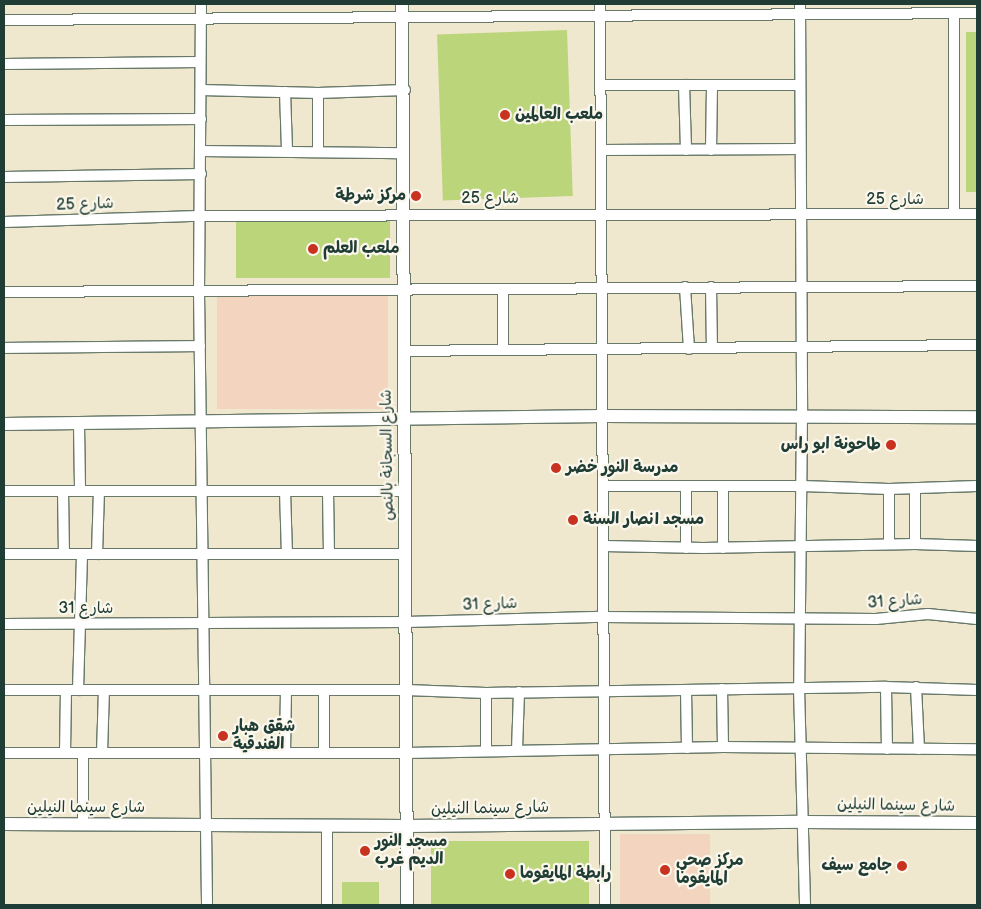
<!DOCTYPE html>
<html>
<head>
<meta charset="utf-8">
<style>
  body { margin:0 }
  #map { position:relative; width:981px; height:909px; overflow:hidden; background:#f0e8ce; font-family:"Balsamiq Sans","Playpen Sans Arabic",sans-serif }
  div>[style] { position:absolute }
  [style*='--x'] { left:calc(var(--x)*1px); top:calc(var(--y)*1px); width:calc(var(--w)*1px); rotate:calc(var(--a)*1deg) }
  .built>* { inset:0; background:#f3d4bf; transform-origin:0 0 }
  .green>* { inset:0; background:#bbd57a; transform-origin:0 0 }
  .roads { filter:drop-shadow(1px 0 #68796a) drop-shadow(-1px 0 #68796a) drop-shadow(0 1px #68796a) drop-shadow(0 -1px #68796a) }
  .minor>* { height:10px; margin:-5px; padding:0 5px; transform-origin:5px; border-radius:5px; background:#fff }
  .tertiary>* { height:12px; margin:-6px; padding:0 6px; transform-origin:6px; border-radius:6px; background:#fff }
  .dots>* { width:14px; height:14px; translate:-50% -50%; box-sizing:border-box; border:2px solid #fbf7ec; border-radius:50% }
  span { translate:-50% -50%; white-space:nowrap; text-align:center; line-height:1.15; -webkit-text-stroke:4.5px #fbf7ec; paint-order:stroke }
  .poi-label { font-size:16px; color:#1f3d34; font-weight:700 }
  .left { translate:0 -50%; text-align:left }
  .right { translate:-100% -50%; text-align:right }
  .street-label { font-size:16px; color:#1f3d34 }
  .frame { position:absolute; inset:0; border:5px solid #1f3d34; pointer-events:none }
</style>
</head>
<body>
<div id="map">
  <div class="built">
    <div style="left:217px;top:294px;width:171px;height:115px"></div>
    <div style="left:620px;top:834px;width:90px;height:71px"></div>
  </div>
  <div class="green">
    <div style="left:567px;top:30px;width:166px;height:130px;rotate:88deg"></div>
    <div style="left:966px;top:32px;width:11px;height:160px"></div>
    <div style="left:390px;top:219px;width:59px;height:154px;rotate:90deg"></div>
    <div style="left:589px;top:841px;width:64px;height:158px;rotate:90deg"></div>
    <div style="left:342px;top:882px;width:37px;height:23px"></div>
  </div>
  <div class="roads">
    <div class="minor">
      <div style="--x:201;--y:4;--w:287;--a:90.4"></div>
      <div style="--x:199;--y:291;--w:614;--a:89.25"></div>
      <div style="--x:600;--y:4;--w:901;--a:89.68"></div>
      <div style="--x:800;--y:4;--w:412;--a:89.7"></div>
      <div style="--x:802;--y:416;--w:272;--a:90.6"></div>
      <div style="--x:799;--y:688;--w:217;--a:88.4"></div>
      <div style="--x:954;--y:14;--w:200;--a:90"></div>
      <div style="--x:4;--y:20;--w:973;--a:-0.41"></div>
      <div style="--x:4;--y:64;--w:196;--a:-0.6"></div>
      <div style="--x:601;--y:85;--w:199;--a:0"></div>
      <div style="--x:684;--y:85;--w:65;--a:88.2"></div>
      <div style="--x:201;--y:90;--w:117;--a:1.5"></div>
      <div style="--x:318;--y:93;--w:87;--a:-2"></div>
      <div style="--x:285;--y:92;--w:58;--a:88"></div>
      <div style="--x:318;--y:93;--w:58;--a:90"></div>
      <div style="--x:4;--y:120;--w:197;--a:-0.3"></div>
      <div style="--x:601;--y:150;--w:199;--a:-0.3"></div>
      <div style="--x:711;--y:150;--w:65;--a:-89.1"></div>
      <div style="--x:201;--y:151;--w:203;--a:0.6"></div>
      <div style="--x:4;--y:177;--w:197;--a:-0.9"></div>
      <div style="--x:4;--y:222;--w:195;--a:-1.8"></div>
      <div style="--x:199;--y:216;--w:778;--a:-0.15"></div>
      <div style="--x:685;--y:287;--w:62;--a:86.3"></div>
      <div style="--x:711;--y:287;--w:61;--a:89.1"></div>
      <div style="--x:4;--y:292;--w:973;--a:-0.35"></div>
      <div style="--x:4;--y:348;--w:196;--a:-0.6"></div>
      <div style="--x:503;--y:350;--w:61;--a:-90"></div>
      <div style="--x:403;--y:351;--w:574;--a:-0.6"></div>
      <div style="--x:79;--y:424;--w:67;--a:89.1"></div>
      <div style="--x:604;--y:486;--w:198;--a:0"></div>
      <div style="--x:802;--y:486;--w:87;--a:2"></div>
      <div style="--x:889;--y:489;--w:88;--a:-2"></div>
      <div style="--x:686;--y:487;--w:61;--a:90"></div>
      <div style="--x:889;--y:489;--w:55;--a:90"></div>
      <div style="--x:915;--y:489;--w:55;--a:90"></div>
      <div style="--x:4;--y:491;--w:400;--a:0"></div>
      <div style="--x:63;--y:491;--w:63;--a:89.1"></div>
      <div style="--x:285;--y:491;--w:63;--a:88.2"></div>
      <div style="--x:328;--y:491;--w:63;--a:89.1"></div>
      <div style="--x:604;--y:546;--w:99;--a:1.2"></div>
      <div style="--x:703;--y:548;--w:212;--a:-1.1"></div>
      <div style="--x:915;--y:544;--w:62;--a:1.8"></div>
      <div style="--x:723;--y:548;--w:60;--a:-90"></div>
      <div style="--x:4;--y:554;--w:401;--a:0"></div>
      <div style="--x:97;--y:554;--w:63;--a:-88.2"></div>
      <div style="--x:4;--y:624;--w:402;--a:-0.3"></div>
      <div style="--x:406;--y:622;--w:197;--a:-1.5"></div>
      <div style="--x:603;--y:617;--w:273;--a:0.4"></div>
      <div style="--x:876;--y:619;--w:52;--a:-5.5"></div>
      <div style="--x:928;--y:614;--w:49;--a:5.8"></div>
      <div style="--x:886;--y:687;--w:62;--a:89.1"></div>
      <div style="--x:916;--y:687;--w:62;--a:87.2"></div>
      <div style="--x:722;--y:689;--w:58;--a:89"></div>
      <div style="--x:4;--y:690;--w:402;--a:0"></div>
      <div style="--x:406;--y:690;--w:80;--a:2.1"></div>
      <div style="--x:486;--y:693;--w:400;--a:-0.9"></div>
      <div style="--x:886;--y:687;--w:91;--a:1.9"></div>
      <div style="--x:78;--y:690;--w:136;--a:-88.3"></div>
      <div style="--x:324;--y:690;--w:63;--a:90"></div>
      <div style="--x:686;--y:690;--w:58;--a:89"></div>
      <div style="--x:486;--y:693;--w:58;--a:90"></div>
      <div style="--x:517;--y:750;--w:58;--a:-88"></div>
      <div style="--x:4;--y:753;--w:402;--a:0"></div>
      <div style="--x:406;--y:753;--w:317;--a:-1.1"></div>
      <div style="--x:723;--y:747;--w:254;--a:0.5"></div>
      <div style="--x:65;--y:753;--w:63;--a:-89.1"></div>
      <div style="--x:83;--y:753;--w:71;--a:90"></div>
      <div style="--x:102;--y:753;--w:63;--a:-88.2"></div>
      <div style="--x:285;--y:753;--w:63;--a:-89.1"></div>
      <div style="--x:327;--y:825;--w:80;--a:90"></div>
    </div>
    <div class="tertiary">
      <div style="--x:402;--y:4;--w:901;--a:89.68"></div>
      <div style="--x:4;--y:424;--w:599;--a:-0.77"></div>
      <div style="--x:603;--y:416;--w:374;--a:0.2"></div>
      <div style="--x:4;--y:824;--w:402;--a:0.3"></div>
      <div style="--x:406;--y:826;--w:398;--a:-0.6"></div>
      <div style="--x:804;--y:822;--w:173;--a:0.3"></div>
    </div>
  </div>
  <div class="dots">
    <div style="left:505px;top:115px;background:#c8321e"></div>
    <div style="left:416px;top:196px;background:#c8321e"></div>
    <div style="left:313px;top:249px;background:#c8321e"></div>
    <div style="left:891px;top:445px;background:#c8321e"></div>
    <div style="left:556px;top:468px;background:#c8321e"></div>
    <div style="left:573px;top:520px;background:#c8321e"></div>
    <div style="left:223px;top:736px;background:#c8321e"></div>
    <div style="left:365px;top:851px;background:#c8321e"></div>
    <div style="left:902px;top:866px;background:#c8321e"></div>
    <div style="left:665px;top:870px;background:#c8321e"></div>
    <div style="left:510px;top:874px;background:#c8321e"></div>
  </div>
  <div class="poi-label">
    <span class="left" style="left:515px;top:115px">ملعب العالمين</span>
    <span class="right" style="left:406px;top:196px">مركز شرطة</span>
    <span class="left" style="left:323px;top:249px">ملعب العلم</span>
    <span class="right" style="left:881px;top:445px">طاحونة ابو راس</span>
    <span class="left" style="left:566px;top:468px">مدرسة النور خضر</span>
    <span class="left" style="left:583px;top:520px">مسجد انصار السنة</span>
    <span class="left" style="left:233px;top:736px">شقق هبار<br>الفندقية</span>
    <span class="left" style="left:375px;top:851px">مسجد النور<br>الديم غرب</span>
    <span class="left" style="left:676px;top:870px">مركز صحي<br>المايقوما</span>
    <span class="right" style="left:892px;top:866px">جامع سيف</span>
    <span class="left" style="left:520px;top:874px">رابطة المايقوما</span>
  </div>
  <div class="street-label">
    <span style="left:490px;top:199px">شارع 25</span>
    <span style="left:895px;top:200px">شارع 25</span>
    <span style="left:85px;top:205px;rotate:-2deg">شارع 25</span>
    <span style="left:388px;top:455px;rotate:-91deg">شارع السجانة بالنص</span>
    <span style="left:895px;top:602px;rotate:-4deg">شارع 31</span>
    <span style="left:490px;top:605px;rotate:-2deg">شارع 31</span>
    <span style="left:86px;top:609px">شارع 31</span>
    <span style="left:896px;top:806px;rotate:1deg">شارع سينما النيلين</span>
    <span style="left:86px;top:808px">شارع سينما النيلين</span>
    <span style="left:490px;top:809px;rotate:-1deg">شارع سينما النيلين</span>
  </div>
  <div class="frame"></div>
</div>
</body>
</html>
